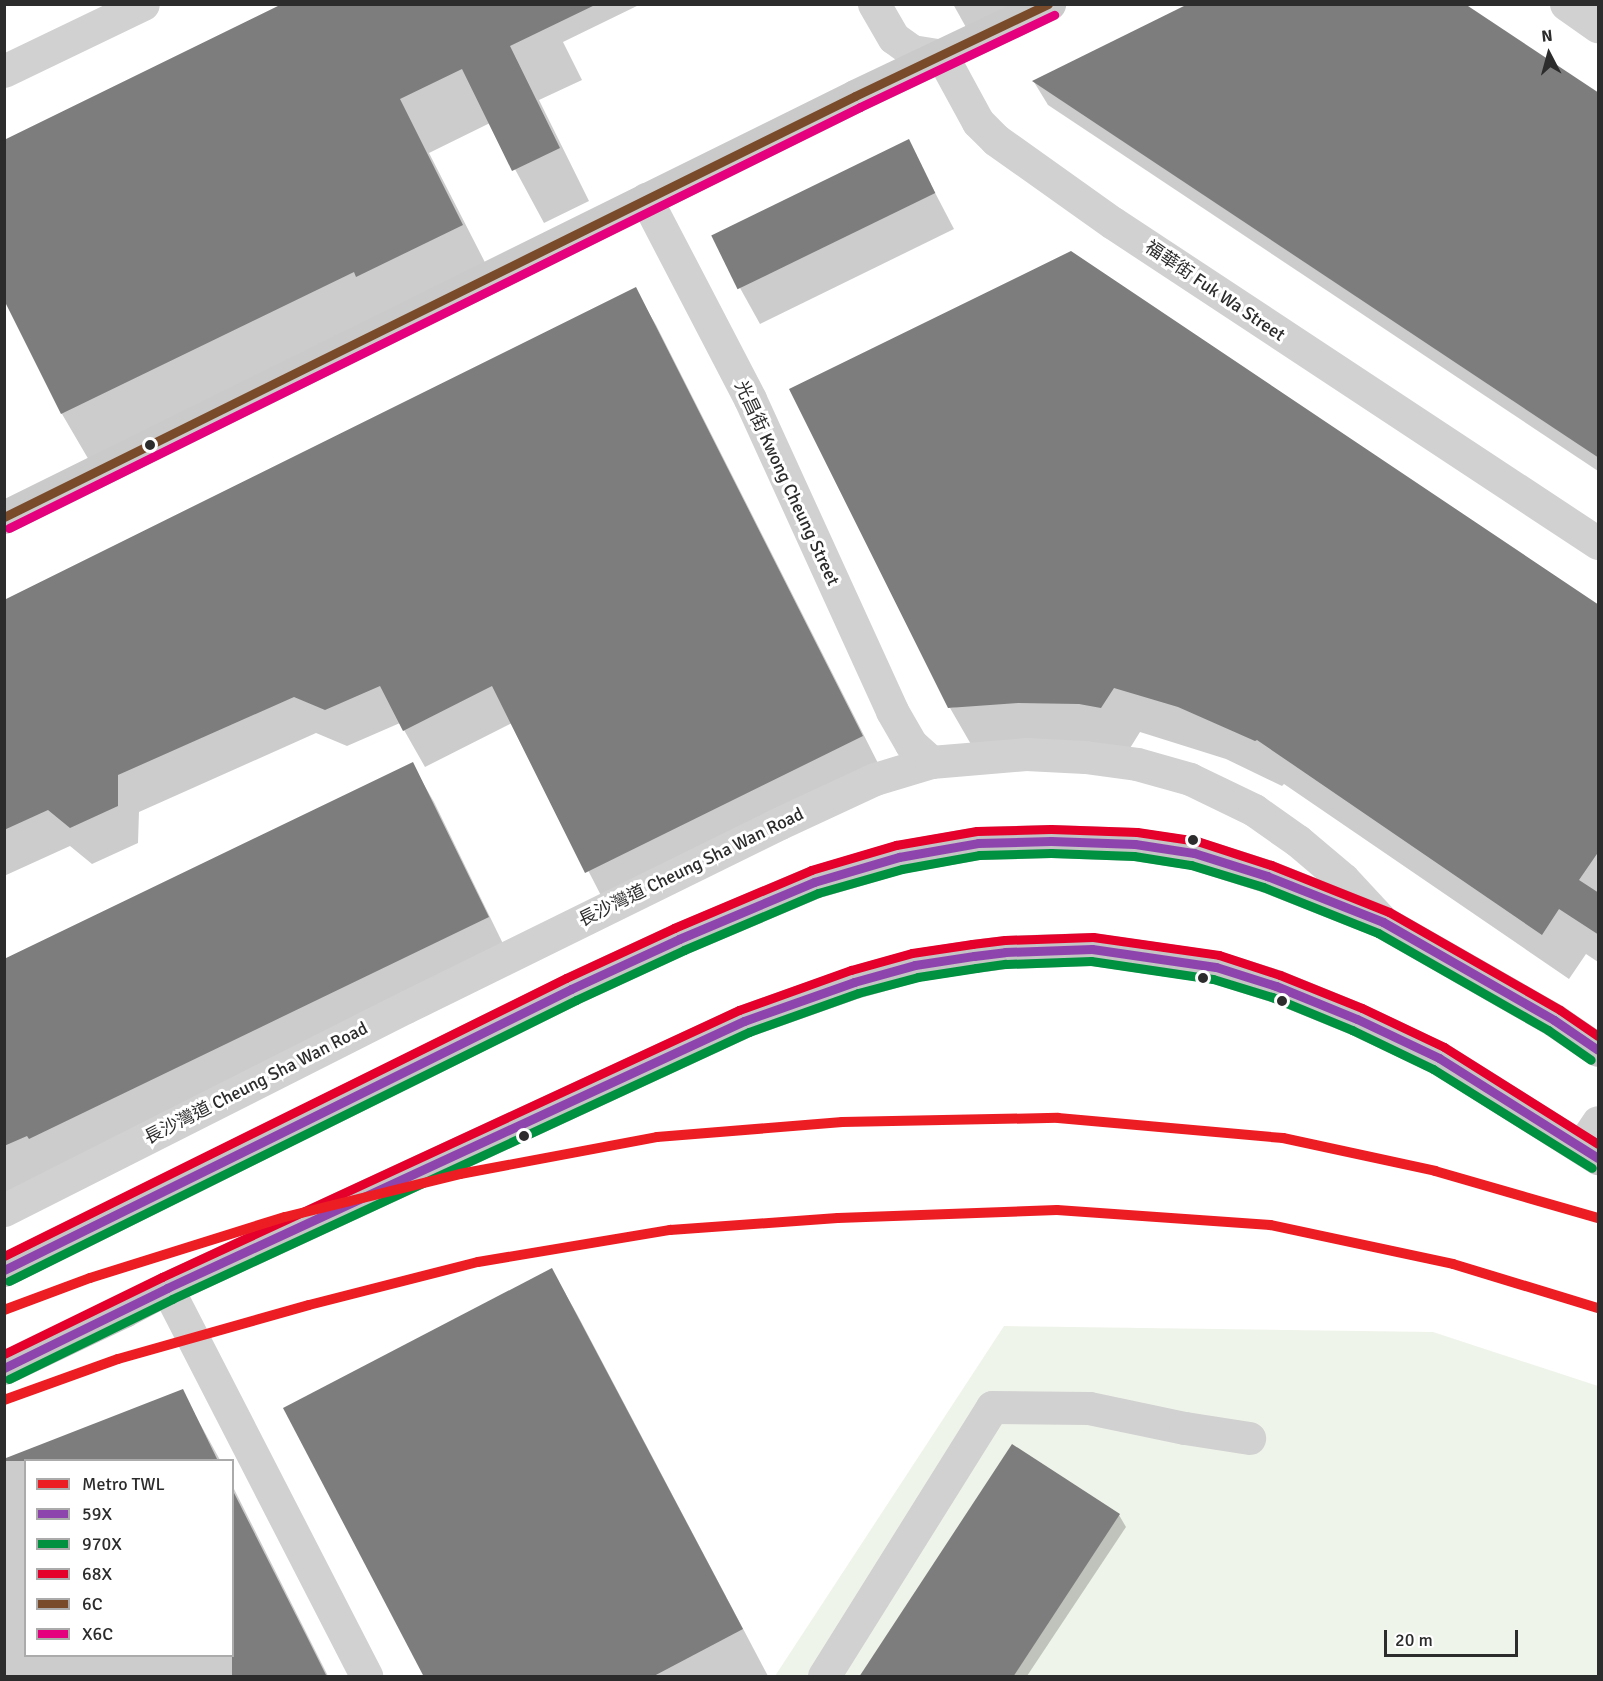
<!DOCTYPE html>
<html>
<head>
<meta charset="utf-8">
<style>
  body { margin:0 }
  #map { position:relative; width:1603px; height:1681px; overflow:hidden; background:#fff; font-family:Signika,"Noto Sans TC",sans-serif }
  div>[style] { position:absolute }
  [style*='--x'] { left:calc(var(--x)*1px); top:calc(var(--y)*1px); width:calc(var(--w)*1px); rotate:calc(var(--a)*1deg) }
  .green>* { inset:0; background:#eff4ea }
  .shadow>* { inset:0; background:#0003 }
  .building>* { inset:0; background:#7d7d7d; transform-origin:0 0 }
  .pedestrian>* { height:33px; margin:-16.5px; padding:0 16.5px; transform-origin:16.5px; border-radius:16.5px; background:#d1d1d1 }
  .minor>* { height:33px; margin:-16.5px; padding:0 16.5px; transform-origin:16.5px; border-radius:16.5px; background:#d1d1d1 }
  .tertiary>* { height:33px; margin:-16.5px; padding:0 16.5px; transform-origin:16.5px; border-radius:16.5px; background:#d1d1d1 }
  .secondary>* { height:33px; margin:-16.5px; padding:0 16.5px; transform-origin:16.5px; border-radius:16.5px; background:#cacaca }
  .primary>* { height:33px; margin:-16.5px; padding:0 16.5px; transform-origin:16.5px; border-radius:16.5px; background:#c4c4c4 }
  .bus-1>* { height:9px; margin:-4.5px; padding:0 4.5px; transform-origin:4.5px; border-radius:4.5px; background:#8e44ad }
  .bus-2>* { height:9px; margin:-4.5px; padding:0 4.5px; transform-origin:4.5px; border-radius:4.5px; background:#009140 }
  .bus-3>* { height:9px; margin:-4.5px; padding:0 4.5px; transform-origin:4.5px; border-radius:4.5px; background:#e4002b }
  .bus-4>* { height:9px; margin:-4.5px; padding:0 4.5px; transform-origin:4.5px; border-radius:4.5px; background:#7a4b2a }
  .bus-5>* { height:9px; margin:-4.5px; padding:0 4.5px; transform-origin:4.5px; border-radius:4.5px; background:#e5007d }
  .metro-1>* { height:10px; margin:-5px; padding:0 5px; transform-origin:5px; border-radius:5px; background:#ed1d24 }
  .dots>* { width:16px; height:16px; translate:-50% -50%; box-sizing:border-box; border:3px solid #fff; border-radius:50% }
  span { translate:-50% -50%; white-space:nowrap; text-align:center; line-height:1.15; -webkit-text-stroke:6px #fff; paint-order:stroke }
  .street-label { font-size:18px; color:#2c2c2c }
  .frame { position:absolute; inset:0; border:6px solid #2c2c2c; pointer-events:none }
  .legend { position:absolute; left:24px; top:1459px; width:210px; height:198px; box-sizing:border-box; background:#fff; border:2px solid #ababab; margin:0; padding:8px 10px; list-style:none; font-size:18px; color:#2c2c2c }
  .legend li { display:flex; align-items:center; gap:12px; height:30px }
  .legend b { width:30px; border:2px solid #ababab }
  .north { position:absolute; left:1519px; top:24px; width:60px; height:60px; -webkit-text-stroke:4px #fff; paint-order:stroke; rotate:354deg; font-size:16px; font-weight:700; line-height:24px; text-align:center; color:#2c2c2c }
  .north::after { content:''; display:block; margin:auto; width:21px; height:27px; background:#2c2c2c; clip-path:polygon(50% 0,100% 100%,50% 72%,0 100%) }
  .scale { position:absolute; left:1384px; top:1630px; width:134px; height:27px; box-sizing:border-box; border:3px solid #2c2c2c; border-top:0; padding-left:8px; font-size:18px; line-height:21px; white-space:nowrap; color:#2c2c2c; -webkit-text-stroke:4px #fff; paint-order:stroke }
</style>
</head>
<body>
<div id="map">
  <div class="green">
    <div style="clip-path:polygon(1004px 1326px,1433px 1332px,1598px 1386px,1598px 1676px,775px 1676px)"></div>
  </div>
  <div class="shadow">
    <div style="clip-path:polygon(286px 4px,641px 4px,563px 42px,582px 80px,539px 100px,589px 201px,544px 223px,490px 123px,429px 153px,493px 278px,93px 467px,62px 414px,4px 297px)"></div>
    <div style="clip-path:polygon(953px 4px,1017px 4px,967px 29px)"></div>
    <div style="clip-path:polygon(1034px 82px,1598px 94px,1598px 471px,1048px 105px)"></div>
    <div style="clip-path:polygon(908px 141px,954px 229px,760px 324px,740px 288px)"></div>
    <div style="clip-path:polygon(635px 289px,656px 325px,883px 773px,608px 909px,512px 723px,425px 767px,400px 723px,347px 746px,316px 733px,139px 812px,138px 843px,92px 864px,70px 846px,4px 876px,4px 602px)"></div>
    <div style="clip-path:polygon(1598px 606px,1598px 962px,1586px 954px,1569px 979px,1284px 784px,1282px 786px,1226px 759px,1140px 732px,1127px 753px,976px 753px,950px 708px)"></div>
    <div style="clip-path:polygon(412px 764px,434px 802px,509px 956px,4px 1195px,4px 961px)"></div>
    <div style="clip-path:polygon(552px 1270px,578px 1316px,768px 1676px,426px 1676px)"></div>
    <div style="clip-path:polygon(182px 1391px,220px 1460px,26px 1460px,26px 1656px,232px 1656px,232px 1485px,328px 1676px,4px 1676px,4px 1460px)"></div>
    <div style="clip-path:polygon(1119px 1515px,1126px 1527px,1027px 1676px,860px 1676px)"></div>
  </div>
  <div class="building">
    <div style="clip-path:polygon(282px 4px,597px 4px,510px 46px,560px 148px,512px 171px,462px 69px,400px 99px,463px 225px,356px 277px,354px 272px,61px 414px,4px 300px,4px 140px)"></div>
    <div style="clip-path:polygon(1188px 4px,1465px 4px,1599px 93px,1599px 458px,1032px 81px)"></div>
    <div style="left:909px;top:139px;width:60px;height:220px;rotate:64deg"></div>
    <div style="clip-path:polygon(1071px 251px,1599px 605px,1599px 851px,1579px 880px,1599px 893px,1599px 935px,1559px 909px,1542px 935px,1257px 740px,1255px 741px,1178px 707px,1114px 688px,1101px 708px,1079px 704px,1018px 703px,948px 708px,789px 389px)"></div>
    <div style="clip-path:polygon(636px 287px,863px 736px,585px 873px,492px 686px,403px 731px,380px 686px,325px 710px,294px 697px,118px 775px,118px 806px,70px 828px,48px 810px,4px 830px,4px 600px)"></div>
    <div style="clip-path:polygon(413px 762px,489px 917px,29px 1139px,27px 1136px,4px 1146px,4px 959px)"></div>
    <div style="clip-path:polygon(552px 1268px,743px 1629px,652px 1677px,424px 1677px,283px 1408px)"></div>
    <div style="clip-path:polygon(183px 1389px,218px 1461px,6px 1461px,6px 1458px)"></div>
    <div style="clip-path:polygon(1012px 1444px,1120px 1514px,1013px 1677px,859px 1677px)"></div>
    <div style="clip-path:polygon(232px 1489px,307px 1637px,327px 1677px,232px 1677px)"></div>
  </div>
  <div class="pedestrian">
    <div style="--x:167;--y:1288;--w:436;--a:62.8"></div>
    <div style="--x:824;--y:1676;--w:317;--a:-58"></div>
    <div style="--x:992;--y:1407;--w:97;--a:0.6"></div>
    <div style="--x:1089;--y:1408;--w:98;--a:11.8"></div>
    <div style="--x:1185;--y:1428;--w:65;--a:8.9"></div>
  </div>
  <div class="minor">
    <div style="--x:874;--y:4;--w:39;--a:60"></div>
    <div style="--x:894;--y:38;--w:22;--a:36"></div>
    <div style="--x:912;--y:51;--w:30;--a:9"></div>
    <div style="--x:942;--y:56;--w:75;--a:61.4"></div>
    <div style="--x:978;--y:122;--w:25;--a:45"></div>
    <div style="--x:996;--y:140;--w:143;--a:35.4"></div>
    <div style="--x:1113;--y:223;--w:581;--a:33.42"></div>
    <div style="--x:4;--y:71;--w:154;--a:-25.7"></div>
    <div style="--x:646;--y:199;--w:225;--a:62.5"></div>
    <div style="--x:750;--y:399;--w:343;--a:65.5"></div>
    <div style="--x:892;--y:711;--w:38;--a:60"></div>
    <div style="--x:911;--y:744;--w:27;--a:42"></div>
    <div style="--x:4;--y:1210;--w:450;--a:-26.8"></div>
    <div style="--x:406;--y:1007;--w:417;--a:-26.2"></div>
    <div style="--x:780;--y:823;--w:105;--a:-24.9"></div>
    <div style="--x:875;--y:779;--w:59;--a:-16.9"></div>
    <div style="--x:931;--y:762;--w:95;--a:-4.8"></div>
    <div style="--x:1026;--y:754;--w:59;--a:2.9"></div>
    <div style="--x:1085;--y:757;--w:52;--a:7.7"></div>
    <div style="--x:1137;--y:764;--w:55;--a:15.8"></div>
    <div style="--x:1190;--y:779;--w:71;--a:25.8"></div>
    <div style="--x:1254;--y:810;--w:54;--a:35.2"></div>
    <div style="--x:1298;--y:841;--w:59;--a:40.2"></div>
    <div style="--x:1343;--y:879;--w:59;--a:47.1"></div>
  </div>
  <div class="tertiary">
    <div style="--x:1566;--y:4;--w:39;--a:35"></div>
    <div style="--x:1581;--y:1147;--w:30;--a:-56"></div>
  </div>
  <div class="secondary">
    <div style="--x:4;--y:517;--w:949;--a:-26.32"></div>
    <div style="--x:855;--y:96;--w:215;--a:-25.4"></div>
  </div>
  <div class="primary">
    <div style="--x:4;--y:1270;--w:633;--a:-26.36"></div>
    <div style="--x:571;--y:989;--w:119;--a:-24.8"></div>
    <div style="--x:679;--y:939;--w:147;--a:-22.9"></div>
    <div style="--x:814;--y:882;--w:89;--a:-16.4"></div>
    <div style="--x:899;--y:857;--w:80;--a:-10"></div>
    <div style="--x:978;--y:843;--w:73;--a:-1.6"></div>
    <div style="--x:1051;--y:841;--w:84;--a:2"></div>
    <div style="--x:1135;--y:844;--w:60;--a:8.7"></div>
    <div style="--x:1194;--y:853;--w:77;--a:17.5"></div>
    <div style="--x:1267;--y:876;--w:125;--a:21.6"></div>
    <div style="--x:1383;--y:922;--w:197;--a:29.8"></div>
    <div style="--x:1554;--y:1020;--w:53;--a:34.3"></div>
    <div style="--x:4;--y:1368;--w:133;--a:-25.4"></div>
    <div style="--x:124;--y:1311;--w:49;--a:-28.1"></div>
    <div style="--x:167;--y:1288;--w:636;--a:-24.83"></div>
    <div style="--x:744;--y:1021;--w:117;--a:-19.5"></div>
    <div style="--x:854;--y:982;--w:63;--a:-15.6"></div>
    <div style="--x:915;--y:965;--w:60;--a:-8.7"></div>
    <div style="--x:974;--y:956;--w:31;--a:-7"></div>
    <div style="--x:1005;--y:952;--w:87;--a:-2"></div>
    <div style="--x:1092;--y:949;--w:125;--a:8.3"></div>
    <div style="--x:1216;--y:967;--w:63;--a:17.6"></div>
    <div style="--x:1276;--y:986;--w:87;--a:22.2"></div>
    <div style="--x:1357;--y:1019;--w:91;--a:25.4"></div>
    <div style="--x:1439;--y:1058;--w:188;--a:32.2"></div>
  </div>
  <div class="bus-1">
    <div style="--x:4;--y:1270;--w:633;--a:-26.36"></div>
    <div style="--x:571;--y:989;--w:119;--a:-24.8"></div>
    <div style="--x:679;--y:939;--w:147;--a:-22.9"></div>
    <div style="--x:814;--y:882;--w:89;--a:-16.4"></div>
    <div style="--x:899;--y:857;--w:80;--a:-10"></div>
    <div style="--x:978;--y:843;--w:73;--a:-1.6"></div>
    <div style="--x:1051;--y:841;--w:84;--a:2"></div>
    <div style="--x:1135;--y:844;--w:60;--a:8.7"></div>
    <div style="--x:1194;--y:853;--w:77;--a:17.5"></div>
    <div style="--x:1267;--y:876;--w:125;--a:21.6"></div>
    <div style="--x:1383;--y:922;--w:197;--a:29.8"></div>
    <div style="--x:1554;--y:1020;--w:53;--a:34.3"></div>
    <div style="--x:4;--y:1368;--w:182;--a:-26.1"></div>
    <div style="--x:167;--y:1288;--w:636;--a:-24.83"></div>
    <div style="--x:744;--y:1021;--w:117;--a:-19.5"></div>
    <div style="--x:854;--y:982;--w:63;--a:-15.6"></div>
    <div style="--x:915;--y:965;--w:60;--a:-8.7"></div>
    <div style="--x:974;--y:956;--w:31;--a:-7"></div>
    <div style="--x:1005;--y:952;--w:87;--a:-2"></div>
    <div style="--x:1092;--y:949;--w:125;--a:8.3"></div>
    <div style="--x:1216;--y:967;--w:63;--a:17.6"></div>
    <div style="--x:1276;--y:986;--w:87;--a:22.2"></div>
    <div style="--x:1357;--y:1019;--w:91;--a:25.4"></div>
    <div style="--x:1439;--y:1058;--w:188;--a:32.2"></div>
  </div>
  <div class="bus-2">
    <div style="--x:9;--y:1281;--w:633;--a:-26.36"></div>
    <div style="--x:576;--y:1000;--w:119;--a:-24.8"></div>
    <div style="--x:684;--y:950;--w:146;--a:-23"></div>
    <div style="--x:818;--y:893;--w:87;--a:-15.9"></div>
    <div style="--x:902;--y:869;--w:78;--a:-10.3"></div>
    <div style="--x:979;--y:855;--w:72;--a:-1.6"></div>
    <div style="--x:1051;--y:853;--w:83;--a:2.1"></div>
    <div style="--x:1134;--y:856;--w:58;--a:9"></div>
    <div style="--x:1191;--y:865;--w:75;--a:17"></div>
    <div style="--x:1263;--y:887;--w:124;--a:21.8"></div>
    <div style="--x:1378;--y:933;--w:196;--a:29.7"></div>
    <div style="--x:1548;--y:1030;--w:52;--a:34.9"></div>
    <div style="--x:9;--y:1379;--w:182;--a:-26.1"></div>
    <div style="--x:172;--y:1299;--w:636;--a:-24.83"></div>
    <div style="--x:749;--y:1032;--w:116;--a:-19.7"></div>
    <div style="--x:858;--y:993;--w:62;--a:-14.9"></div>
    <div style="--x:918;--y:977;--w:59;--a:-8.8"></div>
    <div style="--x:976;--y:968;--w:30;--a:-8"></div>
    <div style="--x:1006;--y:964;--w:85;--a:-2"></div>
    <div style="--x:1091;--y:961;--w:123;--a:8.4"></div>
    <div style="--x:1213;--y:979;--w:62;--a:17"></div>
    <div style="--x:1272;--y:997;--w:87;--a:22.4"></div>
    <div style="--x:1352;--y:1030;--w:90;--a:25.7"></div>
    <div style="--x:1433;--y:1069;--w:187;--a:31.9"></div>
  </div>
  <div class="bus-3">
    <div style="--x:4;--y:1256;--w:627;--a:-26.32"></div>
    <div style="--x:566;--y:978;--w:119;--a:-24.8"></div>
    <div style="--x:674;--y:928;--w:149;--a:-22.9"></div>
    <div style="--x:811;--y:870;--w:89;--a:-16.4"></div>
    <div style="--x:896;--y:845;--w:82;--a:-9.8"></div>
    <div style="--x:977;--y:831;--w:74;--a:-1.5"></div>
    <div style="--x:1051;--y:829;--w:86;--a:2"></div>
    <div style="--x:1137;--y:832;--w:61;--a:8.5"></div>
    <div style="--x:1197;--y:841;--w:78;--a:18"></div>
    <div style="--x:1271;--y:865;--w:127;--a:21.7"></div>
    <div style="--x:1389;--y:912;--w:197;--a:29.8"></div>
    <div style="--x:1560;--y:1010;--w:46;--a:34.4"></div>
    <div style="--x:4;--y:1354;--w:176;--a:-26"></div>
    <div style="--x:162;--y:1277;--w:636;--a:-24.83"></div>
    <div style="--x:739;--y:1010;--w:119;--a:-19.7"></div>
    <div style="--x:851;--y:970;--w:63;--a:-15.6"></div>
    <div style="--x:912;--y:953;--w:61;--a:-8.5"></div>
    <div style="--x:972;--y:944;--w:33;--a:-7"></div>
    <div style="--x:1005;--y:940;--w:88;--a:-2"></div>
    <div style="--x:1093;--y:937;--w:127;--a:8.1"></div>
    <div style="--x:1219;--y:955;--w:64;--a:18.2"></div>
    <div style="--x:1280;--y:975;--w:88;--a:21.9"></div>
    <div style="--x:1362;--y:1008;--w:91;--a:25.4"></div>
    <div style="--x:1444;--y:1047;--w:182;--a:32.2"></div>
  </div>
  <div class="bus-4">
    <div style="--x:4;--y:517;--w:949;--a:-26.32"></div>
    <div style="--x:855;--y:96;--w:214;--a:-25.5"></div>
  </div>
  <div class="bus-5">
    <div style="--x:9;--y:528;--w:949;--a:-26.32"></div>
    <div style="--x:860;--y:107;--w:215;--a:-25.4"></div>
  </div>
  <div class="metro-1">
    <div style="--x:4;--y:1310;--w:92;--a:-20.4"></div>
    <div style="--x:90;--y:1278;--w:204;--a:-17.4"></div>
    <div style="--x:285;--y:1217;--w:180;--a:-13.8"></div>
    <div style="--x:460;--y:1174;--w:200;--a:-10.6"></div>
    <div style="--x:657;--y:1137;--w:186;--a:-4.6"></div>
    <div style="--x:842;--y:1122;--w:216;--a:-1.1"></div>
    <div style="--x:1058;--y:1118;--w:226;--a:5.1"></div>
    <div style="--x:1283;--y:1138;--w:156;--a:12.2"></div>
    <div style="--x:1435;--y:1171;--w:170;--a:16.1"></div>
    <div style="--x:4;--y:1400;--w:121;--a:-19.8"></div>
    <div style="--x:118;--y:1359;--w:198;--a:-15.8"></div>
    <div style="--x:309;--y:1305;--w:174;--a:-14.3"></div>
    <div style="--x:478;--y:1262;--w:195;--a:-9.5"></div>
    <div style="--x:670;--y:1230;--w:168;--a:-4.1"></div>
    <div style="--x:838;--y:1218;--w:219;--a:-2.1"></div>
    <div style="--x:1057;--y:1210;--w:214;--a:4"></div>
    <div style="--x:1270;--y:1225;--w:187;--a:12"></div>
    <div style="--x:1453;--y:1264;--w:152;--a:16.9"></div>
  </div>
  <div class="dots">
    <div style="left:150px;top:445px;background:#2c2c2c"></div>
    <div style="left:1193px;top:840px;background:#2c2c2c"></div>
    <div style="left:1203px;top:978px;background:#2c2c2c"></div>
    <div style="left:1282px;top:1001px;background:#2c2c2c"></div>
    <div style="left:524px;top:1136px;background:#2c2c2c"></div>
  </div>
  <div class="street-label">
    <span style="left:1215px;top:291px;rotate:34deg">福華街 Fuk Wa Street</span>
    <span style="left:787px;top:483px;rotate:65deg">光昌街 Kwong Cheung Street</span>
    <span style="left:691px;top:867px;rotate:-26deg">長沙灣道 Cheung Sha Wan Road</span>
    <span style="left:256px;top:1083px;rotate:-27deg">長沙灣道 Cheung Sha Wan Road</span>
  </div>
  <div class="frame"></div>
  <ul class="legend">
  <li><b style="height:8px;background:#ed1d24"></b>Metro TWL</li>
  <li><b style="height:8px;background:#8e44ad"></b>59X</li>
  <li><b style="height:8px;background:#009140"></b>970X</li>
  <li><b style="height:8px;background:#e4002b"></b>68X</li>
  <li><b style="height:8px;background:#7a4b2a"></b>6C</li>
  <li><b style="height:8px;background:#e5007d"></b>X6C</li>
  </ul>
  <div class="north">N</div>
  <div class="scale">20 m</div>
</div>
</body>
</html>
